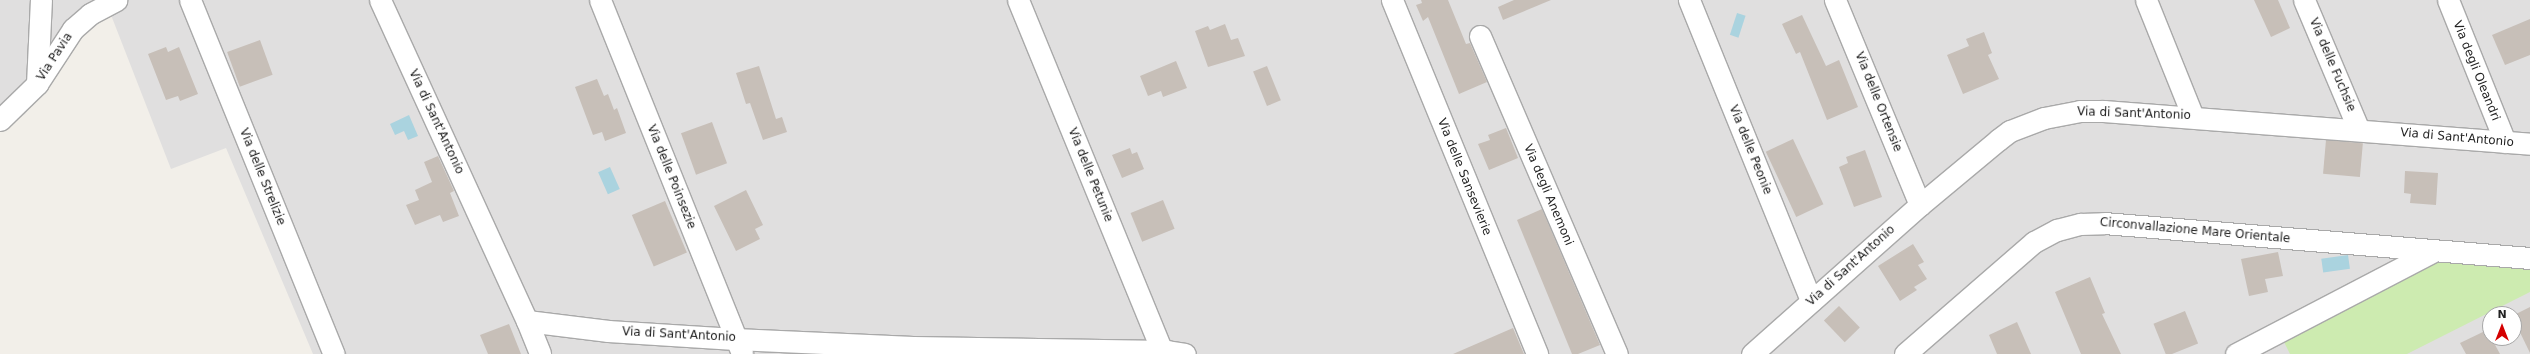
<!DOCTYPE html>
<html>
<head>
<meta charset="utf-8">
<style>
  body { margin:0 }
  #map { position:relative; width:2530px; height:354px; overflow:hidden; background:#f2efe9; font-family:"DejaVu Sans",sans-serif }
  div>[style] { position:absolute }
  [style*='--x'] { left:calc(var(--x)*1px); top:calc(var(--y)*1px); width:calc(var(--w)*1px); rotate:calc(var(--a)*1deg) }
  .residential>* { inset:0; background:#e0dfdf }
  .grass>* { inset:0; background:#cdebb0 }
  .water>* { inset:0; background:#aad3df; transform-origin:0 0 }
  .building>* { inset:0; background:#c7bfb8; transform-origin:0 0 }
  .roads { filter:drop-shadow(1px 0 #a9a9a9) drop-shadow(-1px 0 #a9a9a9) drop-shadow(0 1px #a9a9a9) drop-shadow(0 -1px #a9a9a9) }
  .street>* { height:21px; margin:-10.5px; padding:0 10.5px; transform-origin:10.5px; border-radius:10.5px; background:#fff }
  span { translate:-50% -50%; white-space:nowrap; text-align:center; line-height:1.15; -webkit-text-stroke:4px #fff; paint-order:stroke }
  .street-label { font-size:12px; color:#222 }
  .north { position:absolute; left:2482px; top:306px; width:40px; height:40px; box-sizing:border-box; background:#fff; border:1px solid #a7a7a7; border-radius:50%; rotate:0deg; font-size:11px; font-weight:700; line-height:16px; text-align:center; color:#222 }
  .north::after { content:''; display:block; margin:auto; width:14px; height:18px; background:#d40000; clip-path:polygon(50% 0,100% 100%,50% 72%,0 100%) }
</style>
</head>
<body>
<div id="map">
  <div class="residential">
    <div style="clip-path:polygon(evenodd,0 0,2530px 0,2530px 354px,313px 354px,226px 148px,171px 169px,111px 15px,86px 27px,25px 114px,0 132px,0 0,2490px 314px,2514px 314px,2514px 338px,2490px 338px,2490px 314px)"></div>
  </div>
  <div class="grass">
    <div style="clip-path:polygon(2437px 256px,2530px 264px,2530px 292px,2407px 354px,2290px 354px,2282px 338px)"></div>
  </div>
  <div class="water">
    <div style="left:1737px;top:13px;width:9px;height:23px;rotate:18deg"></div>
    <div style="clip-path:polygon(409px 115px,418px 136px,408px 140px,404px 131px,395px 135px,390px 124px)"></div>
    <div style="left:610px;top:167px;width:24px;height:13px;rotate:66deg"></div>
    <div style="left:2348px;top:255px;width:14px;height:27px;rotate:82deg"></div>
  </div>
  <div class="building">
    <div style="clip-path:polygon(1421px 0,1448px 0,1466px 44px,1470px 43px,1487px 82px,1459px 94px,1428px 17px,1423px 21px,1416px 5px,1422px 3px)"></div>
    <div style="clip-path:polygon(1514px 0,1551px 0,1503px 20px,1498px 7px)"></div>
    <div style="clip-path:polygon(2254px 0,2278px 0,2290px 28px,2271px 37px)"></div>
    <div style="clip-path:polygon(1802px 15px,1826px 66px,1839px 60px,1858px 107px,1827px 120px,1800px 52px,1796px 54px,1782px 24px)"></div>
    <div style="clip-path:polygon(2530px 19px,2530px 55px,2505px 65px,2492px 35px)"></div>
    <div style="clip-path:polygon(1225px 24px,1231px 40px,1238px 38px,1245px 56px,1208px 67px,1195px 31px,1208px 26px,1210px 30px)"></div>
    <div style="clip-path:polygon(1984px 32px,1992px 53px,1988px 55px,1999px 79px,1963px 94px,1947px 55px,1969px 46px,1966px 39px)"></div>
    <div style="left:260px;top:40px;width:37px;height:35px;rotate:70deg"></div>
    <div style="clip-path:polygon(166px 47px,168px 52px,179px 47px,198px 94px,180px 101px,178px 96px,166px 100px,148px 54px)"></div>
    <div style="clip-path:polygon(1176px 61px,1187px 88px,1163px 97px,1161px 91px,1148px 96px,1140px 76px)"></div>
    <div style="clip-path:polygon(759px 66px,776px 119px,782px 117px,787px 132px,763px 140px,750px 103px,746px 104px,736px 73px)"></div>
    <div style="left:1267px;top:66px;width:37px;height:15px;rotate:68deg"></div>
    <div style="clip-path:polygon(597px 79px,604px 96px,608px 94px,614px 110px,617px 108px,626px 133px,605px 141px,602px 132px,593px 135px,575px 87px)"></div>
    <div style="left:712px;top:122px;width:44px;height:33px;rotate:70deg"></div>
    <div style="clip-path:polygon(1506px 128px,1518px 158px,1489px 170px,1478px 144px,1490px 140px,1488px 135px)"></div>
    <div style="left:1793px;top:139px;width:72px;height:30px;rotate:65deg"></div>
    <div style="left:2326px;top:140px;width:37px;height:34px;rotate:5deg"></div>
    <div style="clip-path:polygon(1130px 148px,1132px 154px,1137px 152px,1144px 169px,1122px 178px,1112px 155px)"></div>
    <div style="clip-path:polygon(1865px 150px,1882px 197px,1854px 207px,1839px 167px,1848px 163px,1846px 157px)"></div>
    <div style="clip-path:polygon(438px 156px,454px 191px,450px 193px,459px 216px,443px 222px,440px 215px,415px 225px,406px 205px,419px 200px,415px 190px,432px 182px,424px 162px)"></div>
    <div style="clip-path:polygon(2405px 171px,2438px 173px,2436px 205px,2410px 203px,2411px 194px,2404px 193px)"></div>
    <div style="clip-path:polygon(746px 190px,763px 225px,755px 229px,760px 239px,736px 251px,714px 206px)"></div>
    <div style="left:1163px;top:200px;width:31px;height:35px;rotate:68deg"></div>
    <div style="left:665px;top:201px;width:56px;height:36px;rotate:67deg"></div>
    <div style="clip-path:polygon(1542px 209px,1600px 345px,1578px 354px,1572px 354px,1517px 220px)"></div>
    <div style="clip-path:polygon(1913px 244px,1924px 262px,1918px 265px,1927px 279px,1914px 287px,1917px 290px,1900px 301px,1878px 266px)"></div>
    <div style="clip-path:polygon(2278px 252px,2283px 276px,2265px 279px,2268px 292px,2249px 296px,2241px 259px)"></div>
    <div style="clip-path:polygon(2090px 277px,2105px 313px,2102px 314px,2121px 354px,2081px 354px,2055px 292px)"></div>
    <div style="left:1839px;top:306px;width:30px;height:21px;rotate:46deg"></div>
    <div style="clip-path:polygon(2530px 307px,2530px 353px,2514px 320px,2514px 315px)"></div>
    <div style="left:2185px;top:311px;width:35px;height:34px;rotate:68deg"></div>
    <div style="clip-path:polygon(2017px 322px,2031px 354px,1997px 354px,1989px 335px)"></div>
    <div style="clip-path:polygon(509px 324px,521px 354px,488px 354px,480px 335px)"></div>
    <div style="clip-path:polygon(1513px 328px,1524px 354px,1453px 354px)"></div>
    <div style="clip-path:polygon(2487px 330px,2500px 354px,2466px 354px,2460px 343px)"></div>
  </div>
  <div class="roads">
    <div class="street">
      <div style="--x:190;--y:0;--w:382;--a:67.9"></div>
      <div style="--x:380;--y:0;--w:353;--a:65.4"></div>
      <div style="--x:527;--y:321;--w:82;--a:7"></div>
      <div style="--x:608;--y:331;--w:127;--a:3.6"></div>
      <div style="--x:735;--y:339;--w:178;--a:2.6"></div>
      <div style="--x:913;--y:347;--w:254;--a:0.9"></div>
      <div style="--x:1167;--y:351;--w:18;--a:9"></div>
      <div style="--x:600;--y:0;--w:381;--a:68.1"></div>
      <div style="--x:1018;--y:0;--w:379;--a:67.7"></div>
      <div style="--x:1392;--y:0;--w:383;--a:67.7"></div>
      <div style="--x:1689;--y:0;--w:325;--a:67.9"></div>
      <div style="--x:1835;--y:0;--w:222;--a:67.5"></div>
      <div style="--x:2146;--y:0;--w:126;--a:68.1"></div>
      <div style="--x:2304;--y:0;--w:141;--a:67.1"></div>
      <div style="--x:2448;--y:0;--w:153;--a:68.1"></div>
      <div style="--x:1480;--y:36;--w:346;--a:66.7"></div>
      <div style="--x:37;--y:84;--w:84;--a:-87.3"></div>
      <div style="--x:0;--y:120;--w:52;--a:-44.2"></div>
      <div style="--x:37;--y:84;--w:66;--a:-56.8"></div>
      <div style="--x:73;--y:29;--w:23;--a:-41"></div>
      <div style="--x:90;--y:14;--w:30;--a:-28"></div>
      <div style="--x:527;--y:321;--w:35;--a:68"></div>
      <div style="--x:1752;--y:354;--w:225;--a:-41.6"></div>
      <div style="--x:1920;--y:205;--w:102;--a:-39.8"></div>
      <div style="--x:1998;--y:140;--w:15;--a:-37"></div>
      <div style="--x:2010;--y:131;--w:36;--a:-21"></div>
      <div style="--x:2044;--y:118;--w:37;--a:-11"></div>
      <div style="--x:2080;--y:111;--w:24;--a:0"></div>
      <div style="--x:2104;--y:111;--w:427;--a:4.4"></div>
      <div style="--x:1905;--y:354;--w:171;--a:-41"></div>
      <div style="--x:2034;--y:242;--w:26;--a:-28"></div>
      <div style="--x:2057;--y:230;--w:24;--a:-15"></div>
      <div style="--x:2080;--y:224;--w:24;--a:-2"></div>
      <div style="--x:2104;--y:223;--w:427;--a:4.7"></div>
      <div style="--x:2236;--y:354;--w:223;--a:-27.5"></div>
    </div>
  </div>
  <div class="street-label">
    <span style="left:55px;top:57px;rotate:-57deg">Via Pavia</span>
    <span style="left:2332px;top:65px;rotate:67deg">Via delle Fuchsie</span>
    <span style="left:2476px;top:71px;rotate:68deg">Via degli Oleandri</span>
    <span style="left:1878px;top:102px;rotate:68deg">Via delle Ortensie</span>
    <span style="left:2134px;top:114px;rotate:2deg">Via di Sant'Antonio</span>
    <span style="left:436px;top:122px;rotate:65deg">Via di Sant'Antonio</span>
    <span style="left:2457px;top:138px;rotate:5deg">Via di Sant'Antonio</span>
    <span style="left:1750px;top:150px;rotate:68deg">Via delle Peonie</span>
    <span style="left:1090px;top:175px;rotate:68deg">Via delle Petunie</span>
    <span style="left:262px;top:177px;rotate:68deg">Via delle Strelizie</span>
    <span style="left:671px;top:177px;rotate:68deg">Via delle Poinsezie</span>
    <span style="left:1464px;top:177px;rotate:68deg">Via delle Sansevierie</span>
    <span style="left:1548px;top:195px;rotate:67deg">Via degli Anemoni</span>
    <span style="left:2195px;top:231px;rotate:5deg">Circonvallazione Mare Orientale</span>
    <span style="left:1851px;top:266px;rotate:-42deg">Via di Sant'Antonio</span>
    <span style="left:679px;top:335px;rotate:3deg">Via di Sant'Antonio</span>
  </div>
  <div class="north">N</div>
</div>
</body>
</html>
